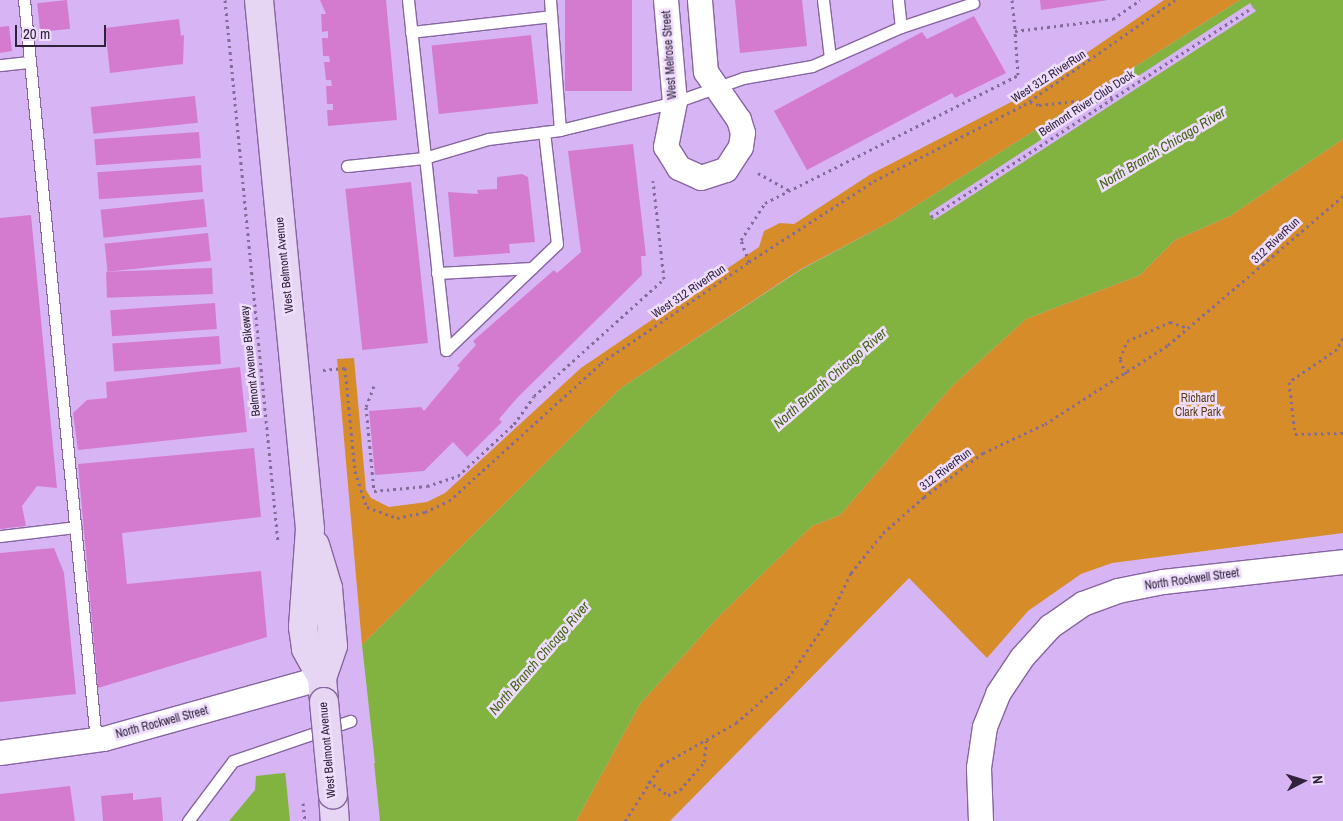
<!DOCTYPE html>
<html>
<head>
<meta charset="utf-8">
<style>
  body { margin:0 }
  #map { position:relative; width:1343px; height:821px; overflow:hidden; background:#d7b4f4; font-family:"Archivo Narrow",sans-serif }
  div>[style] { position:absolute }
  [style*='--x'] { left:calc(var(--x)*1px); top:calc(var(--y)*1px); width:calc(var(--w)*1px); rotate:calc(var(--a)*1deg) }
  .green>* { inset:0; background:#d68d29 }
  .water>* { inset:0; background:#82b341 }
  .pier>* { inset:0; background:#d7b4f4 }
  .building>* { inset:0; background:#d57bcf; transform-origin:0 0 }
  .path>* { height:3px; margin-top:-1.5px; transform-origin:0; background:repeating-linear-gradient(90deg,#846c98 0 2.5px,transparent 0 6.5px) }
  .roads { filter:drop-shadow(1px 0 #8665a0) drop-shadow(-1px 0 #8665a0) drop-shadow(0 1px #8665a0) drop-shadow(0 -1px #8665a0) }
  .lane>* { height:11px; margin:-5.5px; padding:0 5.5px; transform-origin:5.5px; border-radius:5.5px; background:#fff }
  .street>* { height:24px; margin:-12px; padding:0 12px; transform-origin:12px; border-radius:12px; background:#fff }
  .secondary>* { height:28px; margin:-14px; padding:0 14px; transform-origin:14px; border-radius:14px; background:#e6d5f3 }
  .path-bridge>* { height:3px; margin-top:-1.5px; transform-origin:0; background:repeating-linear-gradient(90deg,#846c98 0 2.5px,transparent 0 6.5px) }
  .bridges { filter:drop-shadow(1px 0 #8665a0) drop-shadow(-1px 0 #8665a0) drop-shadow(0 1px #8665a0) drop-shadow(0 -1px #8665a0) }
  .secondary-bridge>* { height:28px; margin:-14px; padding:0 14px; transform-origin:14px; border-radius:14px; background:#e6d5f3 }
  span { translate:-50% -50%; white-space:nowrap; text-align:center; line-height:1.15; -webkit-text-stroke:5px #efddfe; paint-order:stroke }
  .street-label { font-size:12px; color:#2f223a }
  .park-label { font-size:12px; color:#5d3c11 }
  .water-label { font-size:14px; color:#436315; font-style:italic }
  .north { position:absolute; left:1278px; top:756px; width:50px; height:50px; -webkit-text-stroke:4px #efddfe; paint-order:stroke; rotate:85deg; font-size:14px; font-weight:700; line-height:20px; text-align:center; color:#2f223a }
  .north::after { content:''; display:block; margin:auto; width:18px; height:22px; background:#2f223a; clip-path:polygon(50% 0,100% 100%,50% 72%,0 100%) }
  .scale { position:absolute; left:15px; top:25px; width:91px; height:22px; box-sizing:border-box; border:2px solid #2f223a; border-top:0; padding-left:6px; font-size:15px; line-height:18px; white-space:nowrap; color:#2f223a; -webkit-text-stroke:4px #efddfe; paint-order:stroke }
</style>
</head>
<body>
<div id="map">
  <div class="green">
    <div style="clip-path:polygon(1164px 0,1240px 0,892px 221px,801px 269px,621px 388px,362px 645px,337px 359px,354px 358px,366px 490px,371px 498px,389px 507px,427px 502px,445px 493px,581px 368px,759px 247px,764px 231px,780px 223px,794px 224px,871px 174px,1025px 95px)"></div>
    <div style="clip-path:polygon(1343px 139px,1343px 533px,1112px 563px,1081px 574px,1028px 611px,987px 658px,909px 578px,670px 821px,576px 821px,640px 704px,720px 615px,812px 526px,840px 515px,952px 386px,1026px 319px,1140px 275px,1175px 240px,1230px 216px)"></div>
  </div>
  <div class="water">
    <div style="clip-path:polygon(1240px 0,1343px 0,1343px 139px,1230px 216px,1175px 240px,1140px 275px,1026px 319px,952px 386px,840px 515px,812px 526px,720px 615px,640px 704px,576px 821px,229px 821px,255px 790px,256px 776px,375px 763px,362px 645px,621px 388px,802px 269px,892px 221px)"></div>
  </div>
  <div class="pier">
    <div style="clip-path:polygon(1250px 3px,1256px 11px,934px 220px,931px 217px,929px 213px)"></div>
    <div style="clip-path:polygon(365px 674px,380px 821px,290px 821px,285px 770px,372px 761px)"></div>
  </div>
  <div class="building">
    <div style="left:67px;top:0;width:29px;height:30px;rotate:84deg"></div>
    <div style="clip-path:polygon(320px 0,386px 0,397px 120px,328px 126px,327px 110px,333px 110px,333px 104px,327px 104px,326px 86px,332px 86px,331px 80px,326px 80px,324px 62px,330px 62px,329px 56px,323px 56px,322px 38px,328px 38px,328px 31px,322px 32px,321px 14px,326px 14px)"></div>
    <div style="left:565px;top:0;width:67px;height:91px"></div>
    <div style="clip-path:polygon(735px 0,802px 0,807px 46px,740px 53px)"></div>
    <div style="clip-path:polygon(1040px 0,1108px 0,1041px 10px)"></div>
    <div style="clip-path:polygon(974px 16px,1006px 73px,955px 98px,952px 93px,807px 170px,774px 111px,922px 32px,927px 39px)"></div>
    <div style="clip-path:polygon(179px 19px,181px 36px,184px 35px,183px 64px,110px 73px,105px 28px)"></div>
    <div style="clip-path:polygon(9px 26px,12px 51px,0 53px,0 27px)"></div>
    <div style="left:531px;top:35px;width:69px;height:100px;rotate:84deg"></div>
    <div style="left:195px;top:96px;width:27px;height:105px;rotate:84deg"></div>
    <div style="left:199px;top:132px;width:26px;height:105px;rotate:86deg"></div>
    <div style="clip-path:polygon(633px 144px,646px 256px,641px 256px,642px 275px,518px 397px,499px 419px,502px 422px,467px 457px,453px 442px,424px 471px,375px 475px,369px 411px,421px 407px,424px 411px,460px 368px,457px 366px,476px 345px,473px 341px,554px 270px,557px 273px,581px 252px,568px 151px)"></div>
    <div style="left:201px;top:165px;width:27px;height:104px;rotate:86deg"></div>
    <div style="clip-path:polygon(522px 174px,528px 177px,535px 242px,509px 244px,510px 253px,454px 257px,448px 192px,478px 194px,477px 190px,497px 189px,497px 177px)"></div>
    <div style="left:411px;top:182px;width:162px;height:66px;rotate:84deg"></div>
    <div style="left:204px;top:199px;width:28px;height:104px;rotate:84deg"></div>
    <div style="clip-path:polygon(31px 215px,57px 488px,37px 486px,22px 506px,26px 526px,0 529px,0 218px)"></div>
    <div style="left:208px;top:233px;width:28px;height:104px;rotate:84deg"></div>
    <div style="left:212px;top:268px;width:26px;height:106px;rotate:88deg"></div>
    <div style="left:215px;top:303px;width:26px;height:105px;rotate:86deg"></div>
    <div style="left:219px;top:336px;width:28px;height:107px;rotate:86deg"></div>
    <div style="clip-path:polygon(240px 367px,247px 432px,78px 450px,73px 413px,87px 400px,107px 398px,106px 382px)"></div>
    <div style="clip-path:polygon(254px 448px,261px 517px,122px 533px,127px 584px,261px 571px,267px 637px,98px 688px,78px 464px)"></div>
    <div style="clip-path:polygon(54px 548px,64px 573px,76px 694px,0 702px,0 553px)"></div>
    <div style="clip-path:polygon(70px 786px,75px 821px,0 821px,0 794px)"></div>
    <div style="clip-path:polygon(133px 793px,133px 800px,161px 797px,163px 821px,103px 821px,101px 796px)"></div>
  </div>
  <div class="path">
    <div style="--x:225;--y:0;--w:545;--a:84.42"></div>
    <div style="--x:1012;--y:0;--w:31;--a:84"></div>
    <div style="--x:1015;--y:31;--w:99;--a:-7"></div>
    <div style="--x:1113;--y:19;--w:33;--a:-35"></div>
    <div style="--x:1030;--y:102;--w:9;--a:18"></div>
    <div style="--x:1039;--y:105;--w:74;--a:-6.2"></div>
    <div style="--x:758;--y:173;--w:35;--a:29"></div>
    <div style="--x:931;--y:217;--w:384;--a:-33.1"></div>
    <div style="--x:749;--y:262;--w:23;--a:-110"></div>
    <div style="--x:741;--y:240;--w:44;--a:-57"></div>
    <div style="--x:765;--y:203;--w:284;--a:-26.8"></div>
    <div style="--x:1018;--y:75;--w:44;--a:-93.9"></div>
    <div style="--x:1343;--y:338;--w:13;--a:119"></div>
    <div style="--x:1337;--y:349;--w:58;--a:145.5"></div>
    <div style="--x:1289;--y:382;--w:52;--a:83.4"></div>
    <div style="--x:1295;--y:434;--w:48;--a:-1.2"></div>
    <div style="--x:323;--y:370;--w:22;--a:-5"></div>
    <div style="--x:345;--y:368;--w:103;--a:84.5"></div>
    <div style="--x:355;--y:471;--w:38;--a:72"></div>
    <div style="--x:367;--y:507;--w:32;--a:20"></div>
    <div style="--x:397;--y:518;--w:29;--a:-12"></div>
    <div style="--x:425;--y:512;--w:26;--a:-25"></div>
    <div style="--x:449;--y:501;--w:205;--a:-42.2"></div>
    <div style="--x:601;--y:363;--w:179;--a:-34.3"></div>
    <div style="--x:749;--y:262;--w:149;--a:-32.9"></div>
    <div style="--x:874;--y:181;--w:168;--a:-26.9"></div>
    <div style="--x:1024;--y:105;--w:184;--a:-34.8"></div>
    <div style="--x:1126;--y:374;--w:16;--a:-112"></div>
    <div style="--x:1120;--y:359;--w:19;--a:-69"></div>
    <div style="--x:1127;--y:341;--w:47;--a:-23.8"></div>
    <div style="--x:1170;--y:322;--w:20;--a:18"></div>
    <div style="--x:374;--y:386;--w:22;--a:111"></div>
    <div style="--x:366;--y:407;--w:84;--a:84.6"></div>
    <div style="--x:374;--y:491;--w:53;--a:-5.4"></div>
    <div style="--x:427;--y:486;--w:33;--a:-18"></div>
    <div style="--x:458;--y:476;--w:76;--a:-42.9"></div>
    <div style="--x:514;--y:424;--w:34;--a:-54"></div>
    <div style="--x:534;--y:396;--w:175;--a:-42"></div>
    <div style="--x:664;--y:279;--w:99;--a:-96.4"></div>
    <div style="--x:648;--y:781;--w:24;--a:35"></div>
    <div style="--x:668;--y:795;--w:13;--a:-23"></div>
    <div style="--x:680;--y:790;--w:37;--a:-49"></div>
    <div style="--x:704;--y:762;--w:23;--a:-83"></div>
    <div style="--x:625;--y:821;--w:67;--a:-57.3"></div>
    <div style="--x:661;--y:765;--w:86;--a:-29.2"></div>
    <div style="--x:736;--y:723;--w:69;--a:-40.9"></div>
    <div style="--x:788;--y:678;--w:68;--a:-55.1"></div>
    <div style="--x:827;--y:622;--w:55;--a:-63.9"></div>
    <div style="--x:851;--y:573;--w:51;--a:-51.3"></div>
    <div style="--x:883;--y:533;--w:55;--a:-41.3"></div>
    <div style="--x:924;--y:497;--w:74;--a:-36.7"></div>
    <div style="--x:983;--y:453;--w:68;--a:-25.1"></div>
    <div style="--x:1045;--y:424;--w:146;--a:-32.7"></div>
    <div style="--x:1168;--y:345;--w:230;--a:-40.4"></div>
  </div>
  <div class="roads">
    <div class="lane">
      <div style="--x:24;--y:0;--w:744;--a:84.45"></div>
      <div style="--x:408;--y:0;--w:352;--a:83.8"></div>
      <div style="--x:446;--y:350;--w:153;--a:-43.7"></div>
      <div style="--x:557;--y:244;--w:113;--a:-96.6"></div>
      <div style="--x:550;--y:0;--w:130;--a:85.6"></div>
      <div style="--x:823;--y:0;--w:58;--a:83.1"></div>
      <div style="--x:898;--y:0;--w:27;--a:84"></div>
      <div style="--x:411;--y:32;--w:141;--a:-6.5"></div>
      <div style="--x:0;--y:65;--w:30;--a:-6"></div>
      <div style="--x:347;--y:166;--w:77;--a:-5.9"></div>
      <div style="--x:424;--y:158;--w:67;--a:-16.5"></div>
      <div style="--x:488;--y:139;--w:73;--a:-7.1"></div>
      <div style="--x:560;--y:130;--w:118;--a:-13.7"></div>
      <div style="--x:675;--y:102;--w:72;--a:-19.4"></div>
      <div style="--x:743;--y:78;--w:70;--a:-9.9"></div>
      <div style="--x:812;--y:66;--w:97;--a:-23.7"></div>
      <div style="--x:901;--y:27;--w:76;--a:-18.4"></div>
      <div style="--x:437;--y:273;--w:95;--a:-3"></div>
      <div style="--x:0;--y:536;--w:76;--a:-6.8"></div>
      <div style="--x:188;--y:821;--w:75;--a:-53.1"></div>
      <div style="--x:233;--y:761;--w:124;--a:-18.9"></div>
    </div>
    <div class="street">
      <div style="--x:666;--y:0;--w:102;--a:85"></div>
      <div style="--x:675;--y:102;--w:46;--a:101.3"></div>
      <div style="--x:666;--y:147;--w:25;--a:58"></div>
      <div style="--x:679;--y:168;--w:24;--a:24"></div>
      <div style="--x:701;--y:178;--w:26;--a:-18"></div>
      <div style="--x:726;--y:170;--w:27;--a:-57"></div>
      <div style="--x:741;--y:147;--w:14;--a:-82"></div>
      <div style="--x:743;--y:133;--w:14;--a:-107"></div>
      <div style="--x:739;--y:120;--w:58;--a:-124.5"></div>
      <div style="--x:706;--y:72;--w:72;--a:-94.8"></div>
      <div style="--x:0;--y:753;--w:105;--a:-7.7"></div>
      <div style="--x:104;--y:739;--w:226;--a:-15.6"></div>
      <div style="--x:981;--y:821;--w:53;--a:-92.2"></div>
      <div style="--x:979;--y:768;--w:41;--a:-81.7"></div>
      <div style="--x:985;--y:727;--w:35;--a:-68"></div>
      <div style="--x:998;--y:694;--w:43;--a:-56.3"></div>
      <div style="--x:1022;--y:658;--w:42;--a:-47.9"></div>
      <div style="--x:1050;--y:627;--w:40;--a:-34.9"></div>
      <div style="--x:1083;--y:604;--w:37;--a:-20"></div>
      <div style="--x:1118;--y:591;--w:46;--a:-11.3"></div>
      <div style="--x:1163;--y:582;--w:181;--a:-6.3"></div>
    </div>
    <div class="secondary">
      <div style="--x:259;--y:0;--w:531;--a:84.49"></div>
      <div style="--x:310;--y:529;--w:98;--a:94.1"></div>
      <div style="--x:303;--y:627;--w:22;--a:82"></div>
      <div style="--x:306;--y:649;--w:33;--a:61"></div>
      <div style="--x:322;--y:678;--w:24;--a:85"></div>
      <div style="--x:315;--y:545;--w:45;--a:73.2"></div>
      <div style="--x:328;--y:588;--w:58;--a:85.1"></div>
      <div style="--x:333;--y:646;--w:34;--a:109"></div>
      <div style="--x:333;--y:795;--w:26;--a:86"></div>
    </div>
  </div>
  <div class="path-bridge">
    <div style="--x:303;--y:803;--w:18;--a:84"></div>
  </div>
  <div class="bridges">
    <div class="secondary-bridge">
      <div style="--x:324;--y:702;--w:93;--a:84.5"></div>
    </div>
  </div>
  <div class="street-label">
    <span style="left:670px;top:55px;rotate:-94deg">West Melrose Street</span>
    <span style="left:1049px;top:77px;rotate:-33deg">West 312 RiverRun</span>
    <span style="left:1087px;top:104px;rotate:-33deg">Belmont River Club Dock</span>
    <span style="left:1276px;top:241px;rotate:-43deg">312 RiverRun</span>
    <span style="left:285px;top:265px;rotate:-96deg">West Belmont Avenue</span>
    <span style="left:689px;top:292px;rotate:-34deg">West 312 RiverRun</span>
    <span style="left:251px;top:361px;rotate:-96deg">Belmont Avenue Bikeway</span>
    <span style="left:946px;top:470px;rotate:-37deg">312 RiverRun</span>
    <span style="left:1192px;top:580px;rotate:-8deg">North Rockwell Street</span>
    <span style="left:162px;top:723px;rotate:-15deg">North Rockwell Street</span>
    <span style="left:328px;top:750px;rotate:-95deg">West Belmont Avenue</span>
  </div>
  <div class="park-label">
    <span style="left:1198px;top:406px">Richard<br>Clark Park</span>
  </div>
  <div class="water-label">
    <span style="left:1162px;top:148px;rotate:-31deg">North Branch Chicago River</span>
    <span style="left:830px;top:378px;rotate:-41deg">North Branch Chicago River</span>
    <span style="left:539px;top:658px;rotate:-49deg">North Branch Chicago River</span>
  </div>
  <div class="north">N</div>
  <div class="scale">20 m</div>
</div>
</body>
</html>
